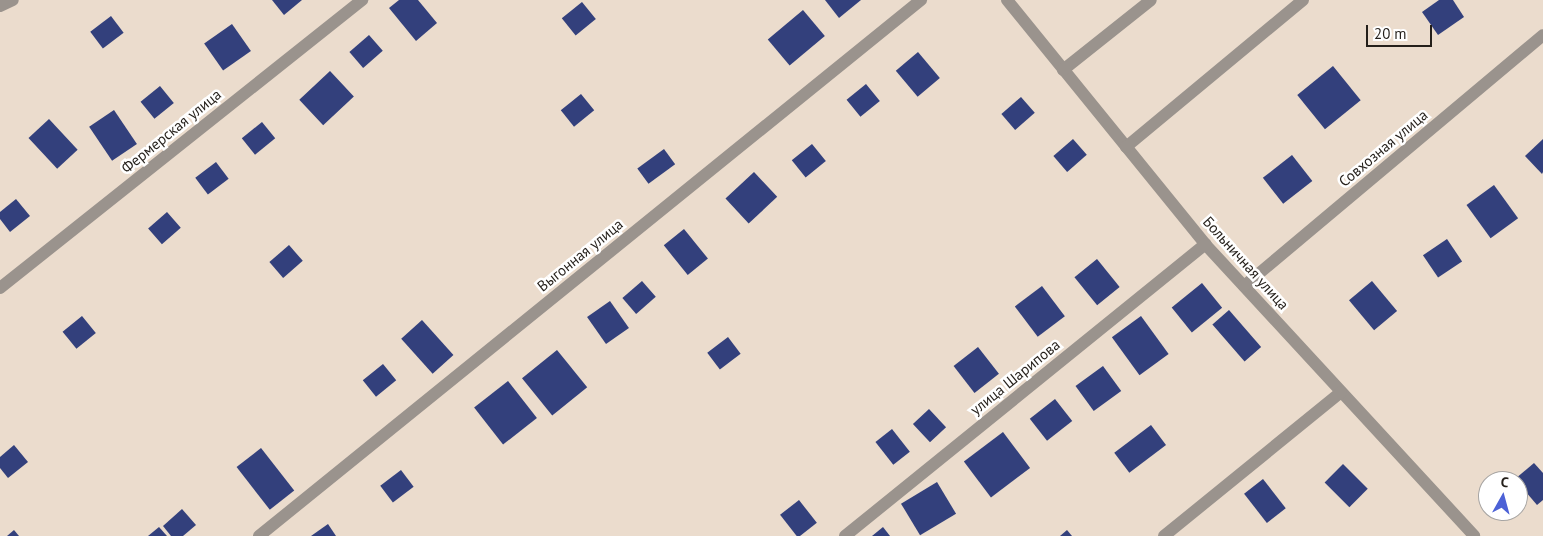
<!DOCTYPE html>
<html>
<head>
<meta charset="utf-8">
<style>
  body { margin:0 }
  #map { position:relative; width:1543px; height:536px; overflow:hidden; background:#ebdccd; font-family:"PT Sans",sans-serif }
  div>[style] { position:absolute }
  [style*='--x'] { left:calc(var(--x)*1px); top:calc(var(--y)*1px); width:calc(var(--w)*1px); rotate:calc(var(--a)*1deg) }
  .building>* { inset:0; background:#33407c; transform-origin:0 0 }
  .minor>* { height:12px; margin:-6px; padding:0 6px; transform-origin:6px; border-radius:6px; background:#9a938d }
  span { translate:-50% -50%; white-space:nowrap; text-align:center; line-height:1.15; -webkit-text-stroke:5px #fff; paint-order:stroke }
  .street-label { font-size:15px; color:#241f1a }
  .north { position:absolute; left:1478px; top:471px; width:50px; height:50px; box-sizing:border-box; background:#fff; border:1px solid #a7a5a3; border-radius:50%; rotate:7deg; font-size:14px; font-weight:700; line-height:20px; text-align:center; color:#241f1a }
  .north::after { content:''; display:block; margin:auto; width:18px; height:22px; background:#4c61d6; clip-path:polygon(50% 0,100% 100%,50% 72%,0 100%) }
  .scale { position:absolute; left:1366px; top:25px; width:66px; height:22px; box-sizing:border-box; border:2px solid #241f1a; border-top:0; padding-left:6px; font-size:15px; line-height:18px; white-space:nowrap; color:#241f1a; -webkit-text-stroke:4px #fff; paint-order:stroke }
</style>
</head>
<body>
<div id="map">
  <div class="building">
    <div style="clip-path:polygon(272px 0,302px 0,284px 15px)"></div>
    <div style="clip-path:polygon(399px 0,418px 0,437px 23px,416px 41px,389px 8px)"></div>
    <div style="clip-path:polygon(825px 0,861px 0,839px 18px)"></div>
    <div style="clip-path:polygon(1439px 0,1453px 0,1464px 17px,1438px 35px,1422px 12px)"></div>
    <div style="left:582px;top:2px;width:22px;height:26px;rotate:51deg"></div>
    <div style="left:803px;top:10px;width:34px;height:46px;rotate:50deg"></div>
    <div style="left:111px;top:16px;width:21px;height:26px;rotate:53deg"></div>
    <div style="left:232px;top:24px;width:33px;height:34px;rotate:55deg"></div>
    <div style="left:369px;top:35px;width:21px;height:26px;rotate:49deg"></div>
    <div style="left:918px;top:52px;width:34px;height:29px;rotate:50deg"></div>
    <div style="left:1333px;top:66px;width:44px;height:46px;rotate:51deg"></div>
    <div style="left:330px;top:71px;width:35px;height:42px;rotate:47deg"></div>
    <div style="left:866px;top:84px;width:22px;height:25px;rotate:51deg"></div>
    <div style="left:160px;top:86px;width:22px;height:25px;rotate:51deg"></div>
    <div style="left:581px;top:94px;width:21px;height:26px;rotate:51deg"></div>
    <div style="left:1021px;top:97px;width:21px;height:26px;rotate:49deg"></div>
    <div style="left:114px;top:110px;width:41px;height:30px;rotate:56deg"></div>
    <div style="left:49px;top:119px;width:42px;height:28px;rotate:47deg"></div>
    <div style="left:262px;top:122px;width:21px;height:26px;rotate:51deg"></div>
    <div style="left:1073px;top:139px;width:21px;height:26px;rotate:49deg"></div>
    <div style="clip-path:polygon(1543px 139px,1543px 172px,1542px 174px,1525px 156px)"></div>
    <div style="left:812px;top:144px;width:22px;height:26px;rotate:51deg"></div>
    <div style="left:664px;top:149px;width:19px;height:33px;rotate:54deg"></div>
    <div style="left:1292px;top:155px;width:33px;height:37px;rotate:52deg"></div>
    <div style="left:216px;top:162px;width:21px;height:26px;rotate:53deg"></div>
    <div style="left:754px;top:172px;width:34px;height:39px;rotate:47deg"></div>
    <div style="left:1494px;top:185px;width:41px;height:34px;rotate:54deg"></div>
    <div style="clip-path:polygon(16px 199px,30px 216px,10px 232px,0 219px,0 212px)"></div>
    <div style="left:167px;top:212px;width:21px;height:25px;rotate:49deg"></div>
    <div style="left:684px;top:229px;width:38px;height:26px;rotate:51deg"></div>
    <div style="left:1447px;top:239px;width:27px;height:29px;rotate:56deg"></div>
    <div style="left:289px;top:245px;width:21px;height:26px;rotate:49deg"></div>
    <div style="left:1097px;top:259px;width:36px;height:29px;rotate:51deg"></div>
    <div style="left:642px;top:281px;width:21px;height:26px;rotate:49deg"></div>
    <div style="left:1372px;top:281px;width:39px;height:30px;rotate:50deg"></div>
    <div style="left:1202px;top:283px;width:32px;height:39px;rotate:51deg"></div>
    <div style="left:1042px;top:286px;width:38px;height:34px;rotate:53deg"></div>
    <div style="left:610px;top:301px;width:33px;height:28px;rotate:55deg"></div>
    <div style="left:1229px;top:310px;width:49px;height:22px;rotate:49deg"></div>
    <div style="left:82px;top:316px;width:22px;height:25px;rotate:51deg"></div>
    <div style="left:1141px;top:316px;width:47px;height:36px;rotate:54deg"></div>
    <div style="left:422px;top:320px;width:47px;height:28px;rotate:48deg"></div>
    <div style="left:728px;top:337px;width:21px;height:26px;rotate:53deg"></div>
    <div style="left:978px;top:347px;width:34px;height:31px;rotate:52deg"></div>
    <div style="left:557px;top:350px;width:48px;height:45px;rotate:51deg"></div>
    <div style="left:383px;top:364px;width:21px;height:26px;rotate:51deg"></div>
    <div style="left:1103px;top:366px;width:31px;height:34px;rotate:54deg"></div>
    <div style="left:508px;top:381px;width:47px;height:43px;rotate:52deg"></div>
    <div style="left:1055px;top:399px;width:28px;height:32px;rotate:52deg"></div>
    <div style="left:929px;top:409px;width:25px;height:22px;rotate:47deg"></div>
    <div style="left:1151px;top:425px;width:25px;height:46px;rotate:53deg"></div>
    <div style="left:892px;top:429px;width:29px;height:21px;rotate:52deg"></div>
    <div style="left:1003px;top:432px;width:45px;height:49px;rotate:53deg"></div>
    <div style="clip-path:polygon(14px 445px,28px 462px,8px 478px,0 468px,0 457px)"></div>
    <div style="left:261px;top:448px;width:54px;height:31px;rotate:52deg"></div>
    <div style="clip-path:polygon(1534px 463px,1543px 473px,1543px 500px,1537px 505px,1515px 479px)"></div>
    <div style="left:1343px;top:464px;width:35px;height:26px;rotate:45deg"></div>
    <div style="left:401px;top:470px;width:21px;height:26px;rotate:53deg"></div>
    <div style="left:1263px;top:479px;width:37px;height:24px;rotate:52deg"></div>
    <div style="left:937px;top:482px;width:37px;height:42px;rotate:59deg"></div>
    <div style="left:799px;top:500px;width:29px;height:24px;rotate:52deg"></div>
    <div style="clip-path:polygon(182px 509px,196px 525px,183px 536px,171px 536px,163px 526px)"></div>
    <div style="clip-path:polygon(328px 524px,336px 536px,311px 536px)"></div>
    <div style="clip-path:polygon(159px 527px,167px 536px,148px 536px)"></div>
    <div style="clip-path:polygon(883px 527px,890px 536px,872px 536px)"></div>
    <div style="clip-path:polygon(14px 530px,19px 536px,7px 536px)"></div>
    <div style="clip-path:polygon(1067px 530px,1072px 536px,1060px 536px)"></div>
  </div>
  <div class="minor">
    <div style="--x:1007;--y:0;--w:314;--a:50.9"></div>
    <div style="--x:1205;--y:244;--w:397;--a:47.3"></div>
    <div style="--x:0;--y:6;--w:14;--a:-25"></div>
    <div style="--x:1063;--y:70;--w:112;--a:-38.5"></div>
    <div style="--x:1126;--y:147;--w:230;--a:-39.7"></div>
    <div style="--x:1244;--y:286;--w:390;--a:-40"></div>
    <div style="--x:0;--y:288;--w:463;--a:-38.5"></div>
    <div style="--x:259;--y:536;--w:852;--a:-39"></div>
    <div style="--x:845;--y:536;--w:464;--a:-39"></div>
    <div style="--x:1164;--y:536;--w:228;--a:-39.1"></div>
  </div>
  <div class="street-label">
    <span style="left:171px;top:131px;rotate:-39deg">Фермерская улица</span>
    <span style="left:1383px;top:148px;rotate:-40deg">Совхозная улица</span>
    <span style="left:580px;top:255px;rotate:-39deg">Выгонная улица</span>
    <span style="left:1246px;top:263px;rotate:48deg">Больничная улица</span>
    <span style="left:1015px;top:377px;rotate:-39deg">улица Шарипова</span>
  </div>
  <div class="north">С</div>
  <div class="scale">20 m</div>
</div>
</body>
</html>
